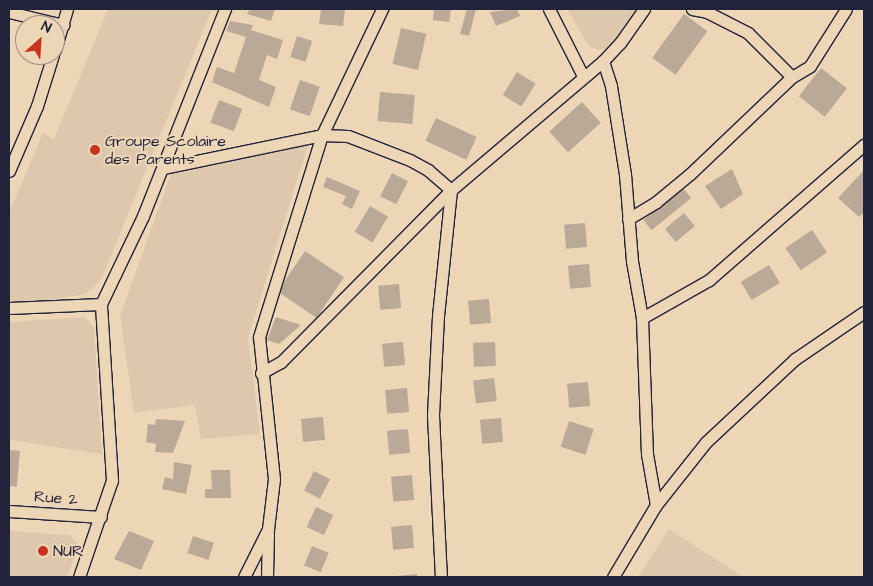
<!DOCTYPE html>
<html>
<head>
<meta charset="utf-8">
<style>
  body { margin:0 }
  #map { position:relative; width:873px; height:586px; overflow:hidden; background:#edd6b6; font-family:"Architects Daughter",sans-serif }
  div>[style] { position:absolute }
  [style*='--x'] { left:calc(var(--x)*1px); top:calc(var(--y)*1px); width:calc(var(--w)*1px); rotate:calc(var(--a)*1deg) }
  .built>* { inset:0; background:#dec8ad }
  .building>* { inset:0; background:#baa997; transform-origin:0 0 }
  .roads { filter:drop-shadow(1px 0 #22223b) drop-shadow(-1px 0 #22223b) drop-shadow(0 1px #22223b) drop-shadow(0 -1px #22223b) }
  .street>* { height:11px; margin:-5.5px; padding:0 5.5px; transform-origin:5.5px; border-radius:5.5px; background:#edd6b6 }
  .dots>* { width:14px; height:14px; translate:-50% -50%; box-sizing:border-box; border:2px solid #edd6b6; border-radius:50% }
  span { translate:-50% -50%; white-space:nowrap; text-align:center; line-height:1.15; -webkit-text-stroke:4px #edd6b6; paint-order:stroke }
  .poi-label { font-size:16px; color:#22223b }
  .left { translate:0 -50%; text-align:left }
  .street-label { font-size:16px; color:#22223b }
  .frame { position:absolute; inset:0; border:10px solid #22223b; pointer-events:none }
  .north { position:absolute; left:15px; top:15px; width:50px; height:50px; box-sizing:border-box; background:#edd6b6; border:1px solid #9c8e85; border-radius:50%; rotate:26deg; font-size:14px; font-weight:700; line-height:20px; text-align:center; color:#22223b }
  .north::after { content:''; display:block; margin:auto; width:18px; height:22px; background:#c8321e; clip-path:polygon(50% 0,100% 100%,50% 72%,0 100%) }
</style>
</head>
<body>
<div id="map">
  <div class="built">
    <div style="clip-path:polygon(108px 9px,212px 9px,101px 280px,86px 294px,17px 305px,9px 300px,9px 213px,43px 133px,54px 139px)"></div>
    <div style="clip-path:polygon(567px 9px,637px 9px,616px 39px,606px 48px,597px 50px,588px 45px)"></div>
    <div style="clip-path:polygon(308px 145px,248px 338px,260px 434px,201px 439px,195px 405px,134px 413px,120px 316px,171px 174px)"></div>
    <div style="clip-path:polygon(85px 317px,94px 328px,102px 454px,9px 440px,9px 322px)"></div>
    <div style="clip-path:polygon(669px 529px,743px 577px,638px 577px)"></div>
    <div style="clip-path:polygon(9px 531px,70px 535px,79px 545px,67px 577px,9px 577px)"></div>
  </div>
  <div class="building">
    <div style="clip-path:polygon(250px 9px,275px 9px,271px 21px,247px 14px)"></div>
    <div style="clip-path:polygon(321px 9px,345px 9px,343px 26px,319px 24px)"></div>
    <div style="clip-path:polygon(434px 9px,451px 9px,449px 22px,433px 20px)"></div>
    <div style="clip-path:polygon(467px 9px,476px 9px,469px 36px,460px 34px)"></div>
    <div style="clip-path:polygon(517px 9px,520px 16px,496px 26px,490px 12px)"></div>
    <div style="left:684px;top:14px;width:29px;height:54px;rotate:36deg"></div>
    <div style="clip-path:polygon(230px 21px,253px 25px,251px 30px,283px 40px,277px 59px,267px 55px,259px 80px,276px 87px,269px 107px,212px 82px,217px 67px,234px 73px,246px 37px,226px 31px)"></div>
    <div style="left:401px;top:28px;width:26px;height:37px;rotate:13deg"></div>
    <div style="left:297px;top:36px;width:16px;height:22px;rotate:18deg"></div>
    <div style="left:821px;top:68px;width:33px;height:36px;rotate:38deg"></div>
    <div style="left:517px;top:72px;width:22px;height:27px;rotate:32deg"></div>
    <div style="left:300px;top:80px;width:21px;height:31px;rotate:19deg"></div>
    <div style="left:380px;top:92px;width:35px;height:29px;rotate:5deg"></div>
    <div style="left:219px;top:100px;width:25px;height:24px;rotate:21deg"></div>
    <div style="left:582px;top:102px;width:28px;height:44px;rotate:48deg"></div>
    <div style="left:436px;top:118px;width:45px;height:25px;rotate:25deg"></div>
    <div style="clip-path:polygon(732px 169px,743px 194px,721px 209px,705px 186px)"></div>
    <div style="clip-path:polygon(864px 170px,864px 212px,859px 217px,838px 198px)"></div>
    <div style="left:392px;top:173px;width:18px;height:26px;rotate:27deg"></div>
    <div style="clip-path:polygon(327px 177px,360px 191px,352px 209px,342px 204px,346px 196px,323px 187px)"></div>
    <div style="left:683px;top:188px;width:13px;height:51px;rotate:51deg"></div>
    <div style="left:370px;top:206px;width:21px;height:30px;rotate:31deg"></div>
    <div style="left:684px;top:213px;width:17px;height:25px;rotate:50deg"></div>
    <div style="left:585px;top:223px;width:24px;height:21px;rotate:85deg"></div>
    <div style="left:812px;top:230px;width:27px;height:32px;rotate:56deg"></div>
    <div style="left:305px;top:251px;width:47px;height:49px;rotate:34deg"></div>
    <div style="left:589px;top:264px;width:23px;height:21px;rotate:85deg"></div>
    <div style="left:769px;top:265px;width:21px;height:33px;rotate:59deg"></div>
    <div style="left:399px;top:284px;width:24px;height:21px;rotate:85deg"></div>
    <div style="left:489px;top:299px;width:24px;height:21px;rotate:85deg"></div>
    <div style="clip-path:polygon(276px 317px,301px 325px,279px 344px,267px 340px)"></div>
    <div style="left:403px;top:342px;width:23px;height:21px;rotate:85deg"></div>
    <div style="left:495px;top:342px;width:24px;height:22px;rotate:88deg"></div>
    <div style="left:494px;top:378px;width:23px;height:21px;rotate:83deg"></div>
    <div style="left:588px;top:382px;width:24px;height:21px;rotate:85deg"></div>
    <div style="left:407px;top:388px;width:24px;height:22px;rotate:85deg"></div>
    <div style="left:323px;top:417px;width:23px;height:22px;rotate:85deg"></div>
    <div style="left:501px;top:418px;width:24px;height:21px;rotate:85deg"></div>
    <div style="clip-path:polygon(156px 419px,185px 421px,173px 453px,155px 452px,156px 444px,146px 442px,148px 424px,155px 425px)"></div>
    <div style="left:569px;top:421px;width:26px;height:27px;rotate:18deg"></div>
    <div style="left:408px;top:429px;width:24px;height:21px;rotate:85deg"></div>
    <div style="left:9px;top:450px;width:11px;height:36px;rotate:5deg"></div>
    <div style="clip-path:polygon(174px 462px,192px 465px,186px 494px,162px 489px,165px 477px,173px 479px)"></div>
    <div style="clip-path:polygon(211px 470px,230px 470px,231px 498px,205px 498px,205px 489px,212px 489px)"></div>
    <div style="left:314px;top:471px;width:18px;height:22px;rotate:27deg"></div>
    <div style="left:412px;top:475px;width:25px;height:21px;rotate:85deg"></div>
    <div style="left:316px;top:507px;width:19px;height:22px;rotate:25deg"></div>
    <div style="left:412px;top:525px;width:23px;height:21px;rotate:85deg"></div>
    <div style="clip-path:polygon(129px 531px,154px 541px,141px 570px,114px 559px)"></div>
    <div style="left:193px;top:536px;width:22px;height:18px;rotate:18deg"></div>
    <div style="left:312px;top:546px;width:18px;height:21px;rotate:22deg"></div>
    <div style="clip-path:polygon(417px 574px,417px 577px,396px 577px,396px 576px)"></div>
  </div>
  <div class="roads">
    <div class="street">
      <div style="--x:549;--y:9;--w:75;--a:63.1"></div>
      <div style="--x:692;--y:9;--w:15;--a:11"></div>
      <div style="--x:707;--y:12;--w:46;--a:27.1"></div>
      <div style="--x:748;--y:33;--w:62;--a:45"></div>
      <div style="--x:792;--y:77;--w:21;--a:-31"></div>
      <div style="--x:810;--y:66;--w:67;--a:-57.7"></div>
      <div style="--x:9;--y:12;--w:56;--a:13.5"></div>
      <div style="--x:55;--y:50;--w:43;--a:-73.7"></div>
      <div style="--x:603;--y:61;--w:26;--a:72"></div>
      <div style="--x:611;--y:86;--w:89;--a:81"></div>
      <div style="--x:625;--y:174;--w:87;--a:85.4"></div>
      <div style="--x:632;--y:261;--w:58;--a:80"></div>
      <div style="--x:642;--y:318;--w:136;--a:87.9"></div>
      <div style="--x:647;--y:454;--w:52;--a:80"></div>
      <div style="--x:163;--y:168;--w:162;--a:-11.7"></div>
      <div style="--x:322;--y:135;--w:26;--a:2"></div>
      <div style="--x:348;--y:136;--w:66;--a:21.2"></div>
      <div style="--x:410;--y:160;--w:21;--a:29"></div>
      <div style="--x:428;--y:170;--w:30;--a:41"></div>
      <div style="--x:451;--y:190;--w:127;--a:95.9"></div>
      <div style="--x:438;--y:316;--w:99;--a:92.9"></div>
      <div style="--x:433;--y:415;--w:162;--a:87.2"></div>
      <div style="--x:9;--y:171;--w:71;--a:-66.7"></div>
      <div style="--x:37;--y:106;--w:53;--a:-72.6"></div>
      <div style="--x:628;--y:219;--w:33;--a:-31"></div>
      <div style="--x:656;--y:202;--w:44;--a:-39.5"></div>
      <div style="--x:690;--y:174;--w:141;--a:-43.6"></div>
      <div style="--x:9;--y:308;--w:92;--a:-2.5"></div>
      <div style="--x:101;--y:304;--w:98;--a:-64.5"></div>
      <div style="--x:143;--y:216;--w:223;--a:-68.4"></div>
      <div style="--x:642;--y:318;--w:77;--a:-29.6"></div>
      <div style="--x:709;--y:280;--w:206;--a:-41.1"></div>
      <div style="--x:261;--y:373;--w:23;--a:-29"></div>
      <div style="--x:281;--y:362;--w:242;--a:-45.3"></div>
      <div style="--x:451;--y:190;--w:199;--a:-40.3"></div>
      <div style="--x:603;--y:61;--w:25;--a:-47"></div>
      <div style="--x:620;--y:43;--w:42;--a:-54.8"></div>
      <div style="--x:9;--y:511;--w:92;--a:3.7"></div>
      <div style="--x:79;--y:577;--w:102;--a:-71.2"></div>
      <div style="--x:112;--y:480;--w:176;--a:-93.6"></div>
      <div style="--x:244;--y:577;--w:54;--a:-63.4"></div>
      <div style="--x:268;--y:529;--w:50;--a:-83.2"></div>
      <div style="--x:274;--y:479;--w:143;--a:-96"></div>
      <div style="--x:259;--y:337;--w:212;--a:-72.7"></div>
      <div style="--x:322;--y:135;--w:140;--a:-64.5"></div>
      <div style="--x:267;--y:577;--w:44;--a:-88.7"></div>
      <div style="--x:613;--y:577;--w:84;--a:-59.2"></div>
      <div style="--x:656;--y:505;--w:80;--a:-51.6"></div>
      <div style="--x:706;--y:442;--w:122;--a:-43"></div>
      <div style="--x:795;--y:359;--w:83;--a:-34.3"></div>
    </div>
  </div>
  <div class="dots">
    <div style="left:95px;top:150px;background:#c8321e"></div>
    <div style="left:43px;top:551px;background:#c8321e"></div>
  </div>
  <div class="poi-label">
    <span class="left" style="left:105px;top:150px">Groupe Scolaire<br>des Parents</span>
    <span class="left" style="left:53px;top:551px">NUR</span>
  </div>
  <div class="street-label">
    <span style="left:56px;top:498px;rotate:4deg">Rue 2</span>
  </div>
  <div class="frame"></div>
  <div class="north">N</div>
</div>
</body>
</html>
